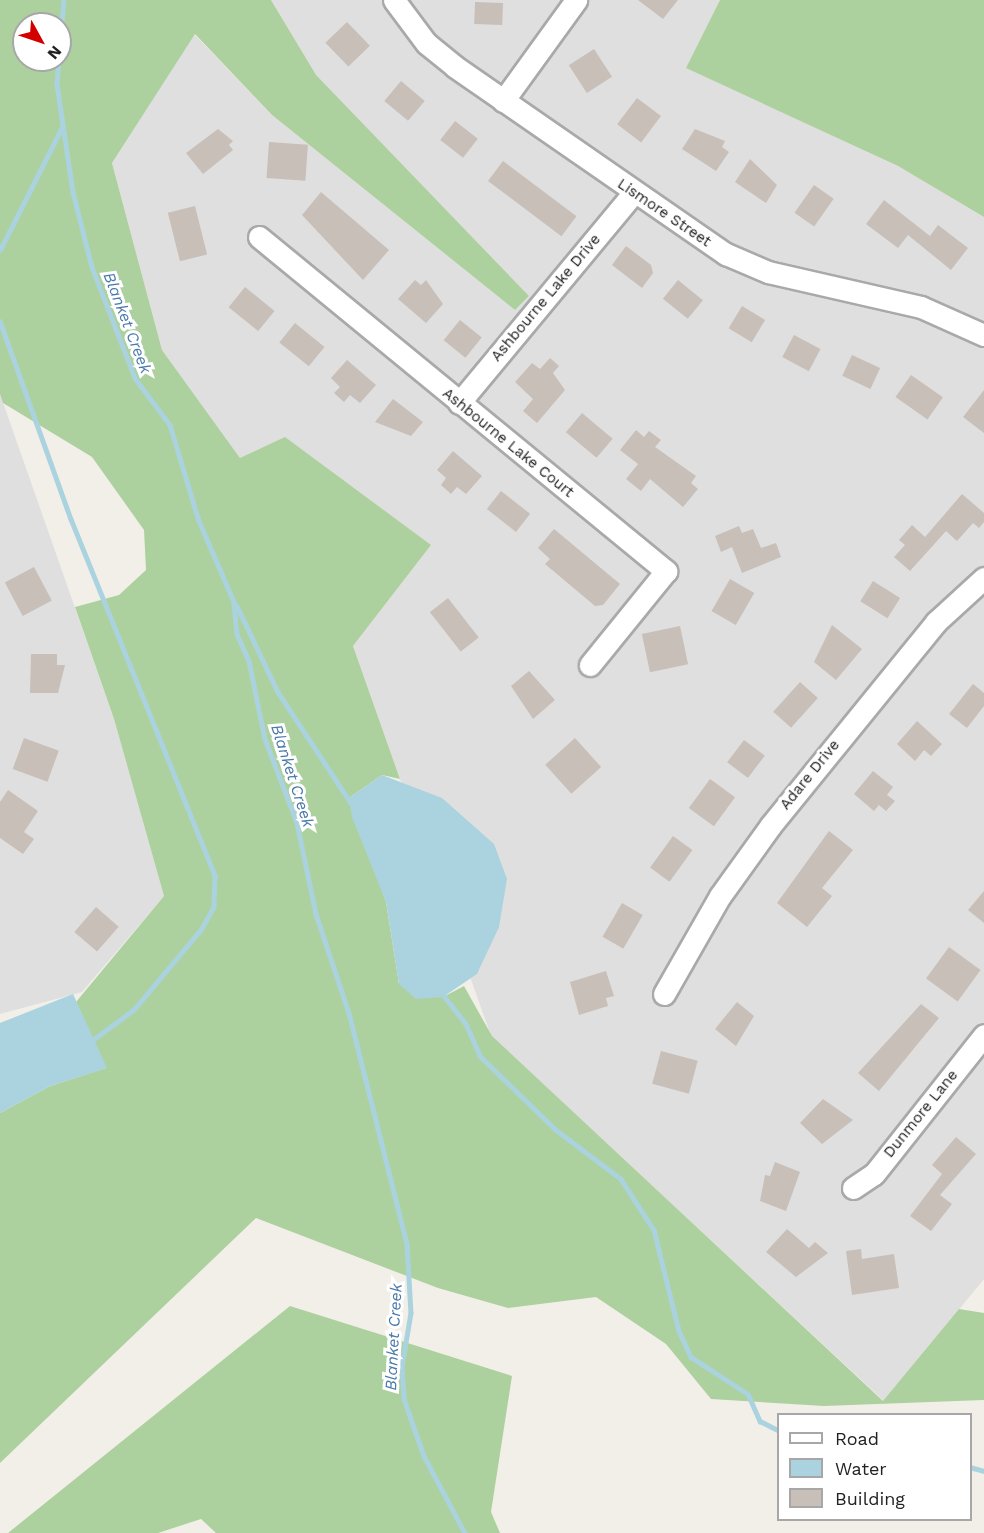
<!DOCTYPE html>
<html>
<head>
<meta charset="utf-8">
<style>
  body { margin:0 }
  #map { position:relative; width:984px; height:1533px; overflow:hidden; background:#f2efe9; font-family:"Work Sans",sans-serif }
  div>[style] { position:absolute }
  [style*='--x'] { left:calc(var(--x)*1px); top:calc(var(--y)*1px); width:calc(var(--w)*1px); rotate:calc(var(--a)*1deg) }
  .residential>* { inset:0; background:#e0dfdf }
  .forest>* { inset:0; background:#add19e }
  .water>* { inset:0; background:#aad3df }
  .stream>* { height:4.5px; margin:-2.25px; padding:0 2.25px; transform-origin:2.25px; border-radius:2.25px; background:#aad3df }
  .building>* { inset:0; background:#c7bfb8; transform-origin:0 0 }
  .roads { filter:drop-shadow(2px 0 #a9a9a9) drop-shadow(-2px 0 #a9a9a9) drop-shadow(0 2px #a9a9a9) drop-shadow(0 -2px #a9a9a9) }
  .minor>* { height:21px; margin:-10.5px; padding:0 10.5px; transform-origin:10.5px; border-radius:10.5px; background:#fff }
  span { translate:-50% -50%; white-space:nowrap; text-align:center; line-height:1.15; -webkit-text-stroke:6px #fff; paint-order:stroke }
  .street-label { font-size:15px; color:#222 }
  .water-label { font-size:16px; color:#4a7aab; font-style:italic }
  .legend { position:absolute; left:777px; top:1413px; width:195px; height:108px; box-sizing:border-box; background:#fff; border:2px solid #a7a7a7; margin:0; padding:8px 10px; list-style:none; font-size:18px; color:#222 }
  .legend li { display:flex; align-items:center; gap:12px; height:30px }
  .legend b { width:30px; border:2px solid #a7a7a7 }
  .north { position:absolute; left:12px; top:12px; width:60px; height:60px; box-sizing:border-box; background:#fff; border:2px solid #a7a7a7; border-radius:50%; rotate:130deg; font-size:16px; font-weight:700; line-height:24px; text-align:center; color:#222 }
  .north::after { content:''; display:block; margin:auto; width:21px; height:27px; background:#d40000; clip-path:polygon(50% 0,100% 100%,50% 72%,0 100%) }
</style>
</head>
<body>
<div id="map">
  <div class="residential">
    <div style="clip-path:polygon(271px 0,720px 0,687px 68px,898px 166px,984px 217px,984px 1279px,884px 1401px,491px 1036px,353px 646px,431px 545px,240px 458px,162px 350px,112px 163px,194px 34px,272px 115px,515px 310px,529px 296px,315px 75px)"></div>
    <div style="clip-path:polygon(0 394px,114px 719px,164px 896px,82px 992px,0 1014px)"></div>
  </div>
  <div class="forest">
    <div style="clip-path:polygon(evenodd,0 0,271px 0,316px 75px,529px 296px,515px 310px,272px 115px,195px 34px,112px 163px,162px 350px,240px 458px,285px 437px,431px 545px,353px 646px,400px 779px,382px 775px,349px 798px,386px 902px,399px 984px,443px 997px,464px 986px,492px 1036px,883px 1401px,959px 1309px,984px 1313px,984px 1400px,824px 1406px,711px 1399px,666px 1344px,596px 1297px,508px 1308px,438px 1288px,256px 1218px,0 1463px,0 1113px,50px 1086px,106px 1068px,76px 1002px,164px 896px,114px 719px,75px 607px,119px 595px,146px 570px,144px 530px,92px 457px,3px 403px,0 394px,0 0,24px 24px,60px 24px,60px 60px,24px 60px,24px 24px)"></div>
    <div style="clip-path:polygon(720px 0,984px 0,984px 217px,898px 166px,686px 68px)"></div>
    <div style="clip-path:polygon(290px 1306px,512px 1376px,491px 1512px,500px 1533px,216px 1533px,201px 1519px,158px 1533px,8px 1533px)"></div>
  </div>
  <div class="water">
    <div style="clip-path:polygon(382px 775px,442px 798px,494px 844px,507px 879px,499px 927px,477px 974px,443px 997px,416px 999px,399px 984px,386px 902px,352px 817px,349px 798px)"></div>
    <div style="clip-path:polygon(73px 994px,107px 1068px,50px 1086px,0 1113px,0 1023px)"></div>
  </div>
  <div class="stream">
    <div style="--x:64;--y:0;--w:84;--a:94.8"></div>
    <div style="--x:57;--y:84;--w:109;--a:81.6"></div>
    <div style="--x:73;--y:192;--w:77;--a:75.8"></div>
    <div style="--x:92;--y:267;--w:119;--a:68.8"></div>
    <div style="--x:135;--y:378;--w:59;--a:53.3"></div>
    <div style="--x:170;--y:425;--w:100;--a:73.2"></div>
    <div style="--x:199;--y:521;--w:88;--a:66.6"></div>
    <div style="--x:234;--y:602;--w:32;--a:85"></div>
    <div style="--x:237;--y:634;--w:30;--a:66"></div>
    <div style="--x:249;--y:661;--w:80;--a:78.4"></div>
    <div style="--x:265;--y:739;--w:90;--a:69.1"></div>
    <div style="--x:297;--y:823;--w:93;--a:78.2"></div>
    <div style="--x:316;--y:914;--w:104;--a:71.6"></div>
    <div style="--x:349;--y:1013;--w:238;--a:75.9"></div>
    <div style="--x:407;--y:1244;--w:69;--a:86.7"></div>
    <div style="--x:411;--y:1313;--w:55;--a:99.5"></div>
    <div style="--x:402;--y:1367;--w:32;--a:86"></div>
    <div style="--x:404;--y:1399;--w:60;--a:70.7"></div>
    <div style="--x:424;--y:1456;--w:87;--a:62"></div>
    <div style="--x:0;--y:250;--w:138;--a:-63.2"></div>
    <div style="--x:0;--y:321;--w:210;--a:70.3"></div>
    <div style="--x:71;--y:519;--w:385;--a:68"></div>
    <div style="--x:215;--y:876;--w:31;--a:92"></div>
    <div style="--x:214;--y:907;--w:26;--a:119"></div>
    <div style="--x:201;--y:930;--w:104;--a:129.9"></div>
    <div style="--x:134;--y:1010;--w:54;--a:143.3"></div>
    <div style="--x:237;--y:606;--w:95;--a:64.5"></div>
    <div style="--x:278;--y:692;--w:133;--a:56.7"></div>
    <div style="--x:441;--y:992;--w:41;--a:52"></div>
    <div style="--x:466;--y:1024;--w:35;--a:66"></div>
    <div style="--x:480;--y:1056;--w:105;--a:44.2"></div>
    <div style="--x:555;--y:1129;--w:83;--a:37.1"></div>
    <div style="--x:621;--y:1179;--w:61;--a:57.1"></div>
    <div style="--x:654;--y:1230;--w:104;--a:76.1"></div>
    <div style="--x:679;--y:1331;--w:29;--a:65"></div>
    <div style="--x:691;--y:1357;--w:68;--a:33"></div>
    <div style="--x:748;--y:1394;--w:30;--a:66"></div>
    <div style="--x:760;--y:1421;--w:20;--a:27"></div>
    <div style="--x:970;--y:1467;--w:15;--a:16"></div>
  </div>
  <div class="building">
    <div style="clip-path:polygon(638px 0,678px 0,663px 19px)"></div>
    <div style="left:475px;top:2px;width:28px;height:22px;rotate:2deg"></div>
    <div style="left:347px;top:22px;width:33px;height:30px;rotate:46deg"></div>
    <div style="left:594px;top:49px;width:33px;height:30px;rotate:57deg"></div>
    <div style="left:401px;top:81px;width:31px;height:26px;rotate:40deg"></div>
    <div style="left:637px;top:98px;width:30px;height:33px;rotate:37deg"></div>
    <div style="left:455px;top:121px;width:29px;height:24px;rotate:38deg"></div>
    <div style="clip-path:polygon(218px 129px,233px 141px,229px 145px,233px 150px,203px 174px,186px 153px)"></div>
    <div style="clip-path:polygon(695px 129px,725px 141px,722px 147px,729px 152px,716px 171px,682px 149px)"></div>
    <div style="left:269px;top:142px;width:39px;height:36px;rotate:4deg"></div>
    <div style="clip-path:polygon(750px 159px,777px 185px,766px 203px,735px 182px)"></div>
    <div style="left:503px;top:161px;width:92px;height:25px;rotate:37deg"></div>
    <div style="left:814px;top:185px;width:24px;height:34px;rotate:35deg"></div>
    <div style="clip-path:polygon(321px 192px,389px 250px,363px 280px,302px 215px)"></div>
    <div style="clip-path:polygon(884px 200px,930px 236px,938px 225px,968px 248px,951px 270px,908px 235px,898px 248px,866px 224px)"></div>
    <div style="left:195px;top:206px;width:50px;height:28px;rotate:76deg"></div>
    <div style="clip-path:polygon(626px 246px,651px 265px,653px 273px,642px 288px,612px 265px)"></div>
    <div style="clip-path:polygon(415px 280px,421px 285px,426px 280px,443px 304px,426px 323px,398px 299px)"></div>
    <div style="left:678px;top:280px;width:32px;height:24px;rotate:39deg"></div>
    <div style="left:245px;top:287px;width:38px;height:26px;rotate:39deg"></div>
    <div style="left:742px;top:306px;width:27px;height:26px;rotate:31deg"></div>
    <div style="left:460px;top:320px;width:28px;height:26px;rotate:39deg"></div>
    <div style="left:295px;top:323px;width:38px;height:25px;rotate:39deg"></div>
    <div style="left:794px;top:335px;width:30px;height:25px;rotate:28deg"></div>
    <div style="left:852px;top:355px;width:31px;height:23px;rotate:25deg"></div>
    <div style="clip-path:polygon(550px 358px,559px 366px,553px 373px,565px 390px,537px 423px,523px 411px,533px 399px,515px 382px,532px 363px,540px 369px)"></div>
    <div style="clip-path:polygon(347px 360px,376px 385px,360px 403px,350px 395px,344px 402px,334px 393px,340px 387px,331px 378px)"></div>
    <div style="left:911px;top:375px;width:39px;height:27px;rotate:35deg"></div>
    <div style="clip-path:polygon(984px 390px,984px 433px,963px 417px)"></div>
    <div style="clip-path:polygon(393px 399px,423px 422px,411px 436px,375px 422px)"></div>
    <div style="left:582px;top:413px;width:40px;height:25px;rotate:40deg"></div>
    <div style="clip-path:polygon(636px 430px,644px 437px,649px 431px,661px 440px,655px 447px,696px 476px,691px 483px,698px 489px,683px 507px,650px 479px,641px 491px,626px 479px,638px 464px,620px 450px)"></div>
    <div style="clip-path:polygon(453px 451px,482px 476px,466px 494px,457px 487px,451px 494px,441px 485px,446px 478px,437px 470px)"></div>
    <div style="left:501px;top:491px;width:37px;height:23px;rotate:38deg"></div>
    <div style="clip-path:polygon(962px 494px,984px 513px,984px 522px,979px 528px,973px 523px,957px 541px,946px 531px,910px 571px,894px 557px,905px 545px,899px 540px,912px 525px,925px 537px)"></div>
    <div style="clip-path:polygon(739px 526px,742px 533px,753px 529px,761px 548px,776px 543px,781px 557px,742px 573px,732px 547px,721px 552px,715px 536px)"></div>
    <div style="clip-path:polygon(554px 529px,620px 584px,603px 605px,595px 606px,545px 564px,550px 559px,538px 548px)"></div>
    <div style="left:34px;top:567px;width:38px;height:33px;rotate:62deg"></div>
    <div style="left:730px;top:579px;width:28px;height:37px;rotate:30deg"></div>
    <div style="left:873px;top:581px;width:32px;height:24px;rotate:32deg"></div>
    <div style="left:448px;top:598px;width:50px;height:23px;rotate:52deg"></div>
    <div style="clip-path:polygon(832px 625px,862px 649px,836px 680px,814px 662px)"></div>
    <div style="left:680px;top:626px;width:39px;height:39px;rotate:78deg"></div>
    <div style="clip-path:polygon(31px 654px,57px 654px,57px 665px,65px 665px,58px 693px,30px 693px)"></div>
    <div style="clip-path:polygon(529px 671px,555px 700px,533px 719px,511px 686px)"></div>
    <div style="left:800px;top:682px;width:24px;height:40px;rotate:42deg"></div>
    <div style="clip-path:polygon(973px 684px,984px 693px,984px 706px,967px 728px,949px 714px)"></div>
    <div style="clip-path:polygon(917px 721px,942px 744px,931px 756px,924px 750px,915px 761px,897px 744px)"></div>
    <div style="left:24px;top:738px;width:37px;height:33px;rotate:20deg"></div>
    <div style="left:575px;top:738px;width:39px;height:40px;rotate:48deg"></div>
    <div style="left:744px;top:740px;width:26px;height:28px;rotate:37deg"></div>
    <div style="clip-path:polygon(873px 771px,893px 787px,887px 795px,895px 801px,886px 811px,879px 805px,874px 811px,854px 794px)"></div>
    <div style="left:710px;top:779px;width:31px;height:36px;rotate:36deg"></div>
    <div style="clip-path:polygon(8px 790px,38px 811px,24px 832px,34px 839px,23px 854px,0 838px,0 802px)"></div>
    <div style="clip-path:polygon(829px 831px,853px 850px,822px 888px,832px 896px,807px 927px,777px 903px)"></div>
    <div style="left:673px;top:836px;width:24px;height:39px;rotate:36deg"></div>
    <div style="clip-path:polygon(984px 891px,984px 923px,968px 910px)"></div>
    <div style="left:622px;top:903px;width:24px;height:39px;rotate:30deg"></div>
    <div style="left:96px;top:907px;width:30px;height:33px;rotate:41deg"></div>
    <div style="left:949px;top:947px;width:39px;height:39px;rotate:36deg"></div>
    <div style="clip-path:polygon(606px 971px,614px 996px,606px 998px,608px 1006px,579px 1015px,570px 982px)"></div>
    <div style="clip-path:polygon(737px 1002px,754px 1016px,736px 1046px,715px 1029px)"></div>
    <div style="clip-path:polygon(921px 1004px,939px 1018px,879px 1091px,858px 1073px)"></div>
    <div style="left:661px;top:1051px;width:38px;height:34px;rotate:15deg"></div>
    <div style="clip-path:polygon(823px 1099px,853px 1120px,822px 1144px,800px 1123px)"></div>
    <div style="clip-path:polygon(956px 1137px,976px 1154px,940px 1195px,952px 1204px,931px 1231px,910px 1216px,942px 1174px,932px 1165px)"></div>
    <div style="clip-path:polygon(775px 1162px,800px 1172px,786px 1211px,760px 1201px,765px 1175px,770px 1176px)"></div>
    <div style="clip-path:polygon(787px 1229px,809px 1248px,815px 1242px,828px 1253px,796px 1277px,766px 1252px)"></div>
    <div style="clip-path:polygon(861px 1249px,862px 1259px,894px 1254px,899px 1288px,852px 1295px,846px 1251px)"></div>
  </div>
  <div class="roads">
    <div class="minor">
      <div style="--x:394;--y:0;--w:54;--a:53.3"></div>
      <div style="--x:426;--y:43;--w:36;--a:39"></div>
      <div style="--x:454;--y:66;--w:331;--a:34.7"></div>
      <div style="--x:726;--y:254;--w:46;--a:23.2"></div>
      <div style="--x:768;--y:272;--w:157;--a:12.9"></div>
      <div style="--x:921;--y:307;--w:69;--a:24"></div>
      <div style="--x:503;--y:101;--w:125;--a:-54.1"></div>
      <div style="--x:259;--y:237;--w:527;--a:39.37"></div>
      <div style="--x:666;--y:571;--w:121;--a:129"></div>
      <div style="--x:459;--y:403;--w:274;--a:-50.3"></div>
      <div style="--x:664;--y:994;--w:113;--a:-60.3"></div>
      <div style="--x:720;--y:896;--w:87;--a:-54.3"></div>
      <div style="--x:771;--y:825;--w:262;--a:-50.9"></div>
      <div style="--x:936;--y:622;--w:65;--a:-42.5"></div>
      <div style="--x:853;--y:1188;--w:25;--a:-34"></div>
      <div style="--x:874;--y:1174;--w:177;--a:-51.6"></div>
    </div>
  </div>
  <div class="street-label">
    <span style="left:664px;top:213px;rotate:34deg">Lismore Street</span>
    <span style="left:546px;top:298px;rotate:-50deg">Ashbourne Lake Drive</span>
    <span style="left:508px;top:443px;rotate:39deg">Ashbourne Lake Court</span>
    <span style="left:810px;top:775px;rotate:-51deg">Adare Drive</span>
    <span style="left:921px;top:1114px;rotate:-51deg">Dunmore Lane</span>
  </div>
  <div class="water-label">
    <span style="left:127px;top:323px;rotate:69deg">Blanket Creek</span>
    <span style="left:292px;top:776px;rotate:72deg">Blanket Creek</span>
    <span style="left:394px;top:1337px;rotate:-87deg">Blanket Creek</span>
  </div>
  <ul class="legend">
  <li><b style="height:8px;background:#fff"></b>Road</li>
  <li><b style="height:16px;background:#aad3df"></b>Water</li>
  <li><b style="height:16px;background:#c7bfb8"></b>Building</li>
  </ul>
  <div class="north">N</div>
</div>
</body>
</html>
